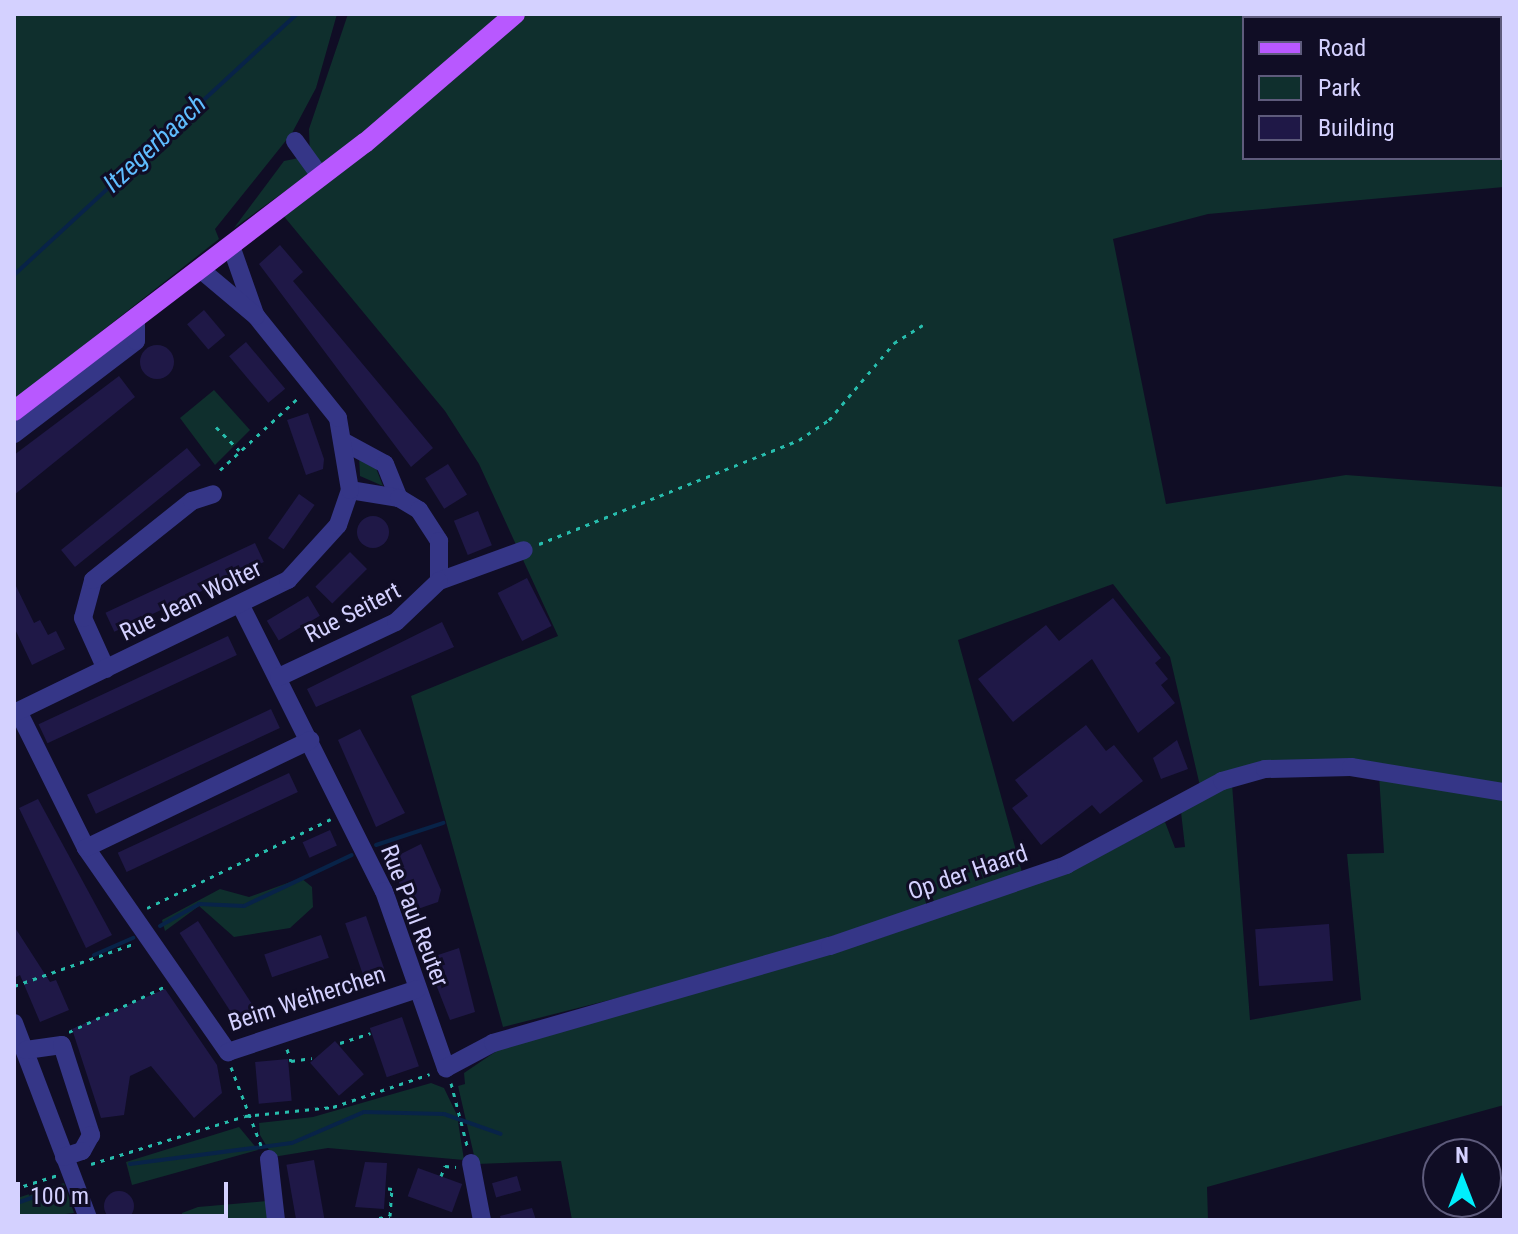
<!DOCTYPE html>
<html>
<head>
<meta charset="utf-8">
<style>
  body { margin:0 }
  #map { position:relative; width:1518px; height:1234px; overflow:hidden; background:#100d25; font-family:"Roboto Condensed",sans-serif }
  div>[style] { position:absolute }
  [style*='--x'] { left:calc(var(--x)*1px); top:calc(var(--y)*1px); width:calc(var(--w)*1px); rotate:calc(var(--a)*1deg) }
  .green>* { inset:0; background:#0f2f2d }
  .stream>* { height:4px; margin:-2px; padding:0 2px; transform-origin:2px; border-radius:2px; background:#082348 }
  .building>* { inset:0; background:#1f1847; transform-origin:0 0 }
  .round { border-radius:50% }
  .path>* { height:3px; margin-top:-1.5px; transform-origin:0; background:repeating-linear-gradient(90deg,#27bdad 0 4px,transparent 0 10px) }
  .minor>* { height:18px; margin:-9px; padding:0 9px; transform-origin:9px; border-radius:9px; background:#353687 }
  .major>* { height:20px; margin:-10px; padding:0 10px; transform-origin:10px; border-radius:10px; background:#b858ff }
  span { translate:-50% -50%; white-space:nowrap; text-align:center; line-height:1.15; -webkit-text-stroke:6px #100d25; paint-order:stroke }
  .street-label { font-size:24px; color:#d4d1ff }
  .water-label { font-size:26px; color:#5fbdff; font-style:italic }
  .frame { position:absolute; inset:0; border:16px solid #d4d1ff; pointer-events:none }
  .legend { position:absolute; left:1242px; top:16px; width:260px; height:144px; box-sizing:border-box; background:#100d25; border:2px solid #5e5b7c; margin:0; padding:10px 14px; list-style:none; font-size:24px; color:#d4d1ff }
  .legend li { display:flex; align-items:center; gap:16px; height:40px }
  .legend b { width:40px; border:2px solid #5e5b7c }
  .north { position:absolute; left:1422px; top:1138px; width:80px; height:80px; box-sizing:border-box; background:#100d25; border:2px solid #5e5b7c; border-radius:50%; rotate:0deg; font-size:22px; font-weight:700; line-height:32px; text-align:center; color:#d4d1ff }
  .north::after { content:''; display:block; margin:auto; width:28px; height:36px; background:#00effc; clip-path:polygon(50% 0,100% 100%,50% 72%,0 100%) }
  .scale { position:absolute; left:16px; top:1182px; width:212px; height:36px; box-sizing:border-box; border:4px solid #d4d1ff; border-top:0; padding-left:10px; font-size:24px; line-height:28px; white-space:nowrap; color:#d4d1ff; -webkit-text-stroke:6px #100d25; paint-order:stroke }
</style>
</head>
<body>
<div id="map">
  <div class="green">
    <div style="clip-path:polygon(14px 14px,337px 14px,316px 88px,292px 133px,215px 229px,219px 239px,14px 400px)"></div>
    <div style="clip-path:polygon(evenodd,348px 14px,1504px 14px,1504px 187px,1208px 214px,1113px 239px,1166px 504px,1346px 475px,1504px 487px,1504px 787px,1365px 764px,1200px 786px,1170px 657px,1113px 584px,958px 640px,1023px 876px,712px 974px,503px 1027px,411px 696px,558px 636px,479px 464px,445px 411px,282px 214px,328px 180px,310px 157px,309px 129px,348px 14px,1244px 18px,1500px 18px,1500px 158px,1244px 158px,1244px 18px)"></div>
    <div style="clip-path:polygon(299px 158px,309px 174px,234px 228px,284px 161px)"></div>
    <div style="clip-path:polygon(214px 390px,250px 430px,215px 465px,180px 418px)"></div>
    <div style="clip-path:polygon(359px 455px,374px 463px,383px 486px,360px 476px)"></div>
    <div style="clip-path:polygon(1379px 775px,1504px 796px,1504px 1105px,1207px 1187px,1208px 1220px,572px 1220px,561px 1161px,476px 1164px,458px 1086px,465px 1084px,464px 1073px,501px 1048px,877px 939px,1076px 869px,1165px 822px,1175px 848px,1185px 847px,1181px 812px,1232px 784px,1250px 1020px,1361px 1000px,1347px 854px,1384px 853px)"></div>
    <div style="clip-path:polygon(301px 878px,312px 887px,313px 907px,290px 928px,234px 937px,199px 906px,165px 931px,162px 920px,220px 889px,249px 897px)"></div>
    <div style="clip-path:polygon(431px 1083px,444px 1088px,457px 1115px,464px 1160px,328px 1148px,273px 1157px,260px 1135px,259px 1123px,313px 1117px)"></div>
    <div style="clip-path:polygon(239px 1127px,258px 1150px,132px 1185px,126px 1162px)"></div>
    <div style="clip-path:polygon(64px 1183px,74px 1213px,14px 1220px,14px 1199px)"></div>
    <div style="clip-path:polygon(267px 1201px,268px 1220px,183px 1220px,182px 1213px,198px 1207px)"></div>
  </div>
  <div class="stream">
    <div style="--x:14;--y:275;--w:385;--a:-42.7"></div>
    <div style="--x:376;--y:845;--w:71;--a:-18.2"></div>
    <div style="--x:160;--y:926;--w:45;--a:-29.4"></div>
    <div style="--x:199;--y:904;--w:45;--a:2.5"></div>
    <div style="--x:244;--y:906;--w:119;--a:-25.3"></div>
    <div style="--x:94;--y:955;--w:43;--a:-23.6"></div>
    <div style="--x:130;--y:1164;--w:163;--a:-7.4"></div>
    <div style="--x:292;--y:1143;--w:78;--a:-23.3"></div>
    <div style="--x:364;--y:1112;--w:80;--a:1.4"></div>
    <div style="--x:444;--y:1114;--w:60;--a:19.3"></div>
    <div style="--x:14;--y:1204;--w:49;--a:-19.2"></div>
  </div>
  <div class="building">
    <div style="clip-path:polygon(280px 245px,303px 272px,293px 281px,433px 448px,411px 467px,259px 264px)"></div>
    <div style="left:204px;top:310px;width:33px;height:22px;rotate:50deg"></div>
    <div style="left:246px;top:342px;width:61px;height:22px;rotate:50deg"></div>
    <div class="round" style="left:140px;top:345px;width:34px;height:34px"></div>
    <div style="clip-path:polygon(119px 376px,135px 397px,14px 495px,14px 455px)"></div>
    <div style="clip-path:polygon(308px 413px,324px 459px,323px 469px,306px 475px,287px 420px)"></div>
    <div style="left:187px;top:448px;width:22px;height:162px;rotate:51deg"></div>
    <div style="left:448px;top:464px;width:36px;height:27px;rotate:58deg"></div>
    <div style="left:299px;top:494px;width:19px;height:54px;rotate:35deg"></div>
    <div style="left:478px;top:511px;width:37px;height:26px;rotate:68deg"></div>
    <div class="round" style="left:357px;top:516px;width:32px;height:32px"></div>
    <div style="left:255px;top:543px;width:21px;height:165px;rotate:65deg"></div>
    <div style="left:350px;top:552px;width:24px;height:49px;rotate:45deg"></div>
    <div style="left:527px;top:578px;width:54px;height:33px;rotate:63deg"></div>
    <div style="clip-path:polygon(14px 582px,34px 623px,40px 620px,48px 635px,56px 631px,65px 649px,32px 665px,14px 627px)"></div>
    <div style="left:308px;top:596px;width:23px;height:48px;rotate:59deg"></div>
    <div style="clip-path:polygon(1113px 598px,1161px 658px,1155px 663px,1168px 679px,1161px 685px,1175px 703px,1138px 733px,1092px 659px,1013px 722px,978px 679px,1046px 625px,1059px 641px)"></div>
    <div style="clip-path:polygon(442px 622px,454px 647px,316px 707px,307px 689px)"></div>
    <div style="left:228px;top:636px;width:21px;height:209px;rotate:65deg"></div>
    <div style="left:271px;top:709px;width:21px;height:203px;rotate:65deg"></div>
    <div style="clip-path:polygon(1086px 725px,1106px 751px,1114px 745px,1143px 781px,1100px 814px,1092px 805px,1041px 845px,1012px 808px,1028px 796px,1015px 780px)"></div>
    <div style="clip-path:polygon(360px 729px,405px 813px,376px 827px,338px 740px)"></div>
    <div style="clip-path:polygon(1177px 740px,1188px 769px,1161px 779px,1153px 758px)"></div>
    <div style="left:289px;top:773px;width:21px;height:189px;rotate:65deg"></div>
    <div style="clip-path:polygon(38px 799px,112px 935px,86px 948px,19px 808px)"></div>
    <div style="left:330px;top:830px;width:17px;height:30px;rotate:66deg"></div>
    <div style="clip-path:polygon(421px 844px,441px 890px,438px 902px,412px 911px,389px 860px)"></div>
    <div style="left:366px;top:916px;width:65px;height:22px;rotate:71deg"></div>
    <div style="left:198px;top:921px;width:111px;height:22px;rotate:57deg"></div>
    <div style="left:1329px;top:924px;width:57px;height:74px;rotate:86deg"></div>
    <div style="clip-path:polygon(14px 926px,50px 982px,56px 980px,69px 1010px,40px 1022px,20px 975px,14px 978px)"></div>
    <div style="left:321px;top:935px;width:24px;height:60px;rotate:71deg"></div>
    <div style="clip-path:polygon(459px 948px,475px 1012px,450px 1020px,426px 959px)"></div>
    <div style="clip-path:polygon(165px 989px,217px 1065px,222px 1093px,194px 1118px,151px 1066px,130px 1076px,124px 1115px,101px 1118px,72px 1029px)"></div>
    <div style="left:402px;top:1017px;width:52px;height:34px;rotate:71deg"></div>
    <div style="left:335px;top:1041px;width:44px;height:33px;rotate:49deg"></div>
    <div style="left:288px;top:1059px;width:42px;height:33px;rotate:85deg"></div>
    <div style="left:314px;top:1160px;width:61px;height:28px;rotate:80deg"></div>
    <div style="clip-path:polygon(365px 1162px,387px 1163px,384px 1209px,355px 1207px)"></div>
    <div style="left:418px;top:1168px;width:47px;height:30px;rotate:20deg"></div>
    <div style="left:517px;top:1176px;width:15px;height:26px;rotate:74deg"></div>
    <div class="round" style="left:104px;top:1191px;width:30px;height:30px"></div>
    <div style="clip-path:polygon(532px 1208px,536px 1220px,501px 1220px,500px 1216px)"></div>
  </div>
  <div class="path">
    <div style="--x:216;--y:427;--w:33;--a:45"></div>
    <div style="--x:220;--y:470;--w:108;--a:-42.7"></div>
    <div style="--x:539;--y:544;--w:280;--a:-21.8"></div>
    <div style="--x:799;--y:440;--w:36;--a:-34"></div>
    <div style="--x:829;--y:420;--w:101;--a:-49.8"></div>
    <div style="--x:894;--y:343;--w:34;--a:-32"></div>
    <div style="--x:147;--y:908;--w:204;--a:-25.8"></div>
    <div style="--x:14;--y:986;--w:126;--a:-19.4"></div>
    <div style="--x:69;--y:1032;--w:107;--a:-25.4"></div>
    <div style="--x:340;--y:1043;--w:32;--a:-18"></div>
    <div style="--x:287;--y:1049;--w:13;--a:72"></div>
    <div style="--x:291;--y:1061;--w:21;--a:-8"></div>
    <div style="--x:231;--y:1067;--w:84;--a:69"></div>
    <div style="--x:451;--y:1083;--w:68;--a:75.6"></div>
    <div style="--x:91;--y:1164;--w:161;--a:-17.3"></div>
    <div style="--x:245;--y:1116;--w:88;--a:-5.8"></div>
    <div style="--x:333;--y:1107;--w:102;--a:-18.8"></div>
    <div style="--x:441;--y:1176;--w:11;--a:-68"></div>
    <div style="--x:445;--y:1166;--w:11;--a:5"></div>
    <div style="--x:14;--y:1189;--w:46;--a:-17.7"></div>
    <div style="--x:369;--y:1220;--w:21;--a:-11"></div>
    <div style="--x:390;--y:1216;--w:27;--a:-86"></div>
    <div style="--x:392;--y:1189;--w:7;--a:-172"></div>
  </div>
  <div class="minor">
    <div style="--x:295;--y:141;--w:44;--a:54.2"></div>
    <div style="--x:231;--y:246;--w:72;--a:70.6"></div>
    <div style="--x:14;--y:434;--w:153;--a:-37.3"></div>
    <div style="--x:136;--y:341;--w:23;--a:-90"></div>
    <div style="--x:346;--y:443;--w:44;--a:28.3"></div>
    <div style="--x:385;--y:464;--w:37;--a:68"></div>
    <div style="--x:350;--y:490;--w:50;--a:9.3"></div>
    <div style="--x:399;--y:498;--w:23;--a:31"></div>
    <div style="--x:419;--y:510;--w:37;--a:57"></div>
    <div style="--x:439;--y:541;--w:40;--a:90"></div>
    <div style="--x:439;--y:581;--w:90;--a:-20"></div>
    <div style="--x:240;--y:604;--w:321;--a:63.4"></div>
    <div style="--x:384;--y:891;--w:188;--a:70.7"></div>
    <div style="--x:446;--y:1068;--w:53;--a:-28"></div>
    <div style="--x:493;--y:1043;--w:351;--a:-16.1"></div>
    <div style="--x:830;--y:946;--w:250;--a:-18.9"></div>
    <div style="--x:1066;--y:865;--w:177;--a:-28.3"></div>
    <div style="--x:1222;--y:781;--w:45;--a:-15.6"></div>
    <div style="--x:1265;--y:769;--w:86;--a:-1.3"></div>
    <div style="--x:1351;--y:767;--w:155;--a:9.3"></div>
    <div style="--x:106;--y:669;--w:56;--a:-114.3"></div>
    <div style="--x:83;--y:618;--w:39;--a:-75"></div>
    <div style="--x:93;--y:580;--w:127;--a:-38.6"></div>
    <div style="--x:192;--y:501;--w:22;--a:-18"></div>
    <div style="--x:279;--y:677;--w:129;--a:-25.2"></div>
    <div style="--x:396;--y:622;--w:59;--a:-43.6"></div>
    <div style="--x:18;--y:711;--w:153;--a:63.6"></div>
    <div style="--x:86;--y:848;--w:249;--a:55.2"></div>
    <div style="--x:228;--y:1052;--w:199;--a:-18.4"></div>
    <div style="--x:14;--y:713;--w:305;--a:-25.9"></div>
    <div style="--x:288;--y:580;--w:74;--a:-47.7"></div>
    <div style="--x:338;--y:525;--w:37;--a:-71"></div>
    <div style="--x:350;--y:490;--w:73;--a:-99.5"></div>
    <div style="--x:338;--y:418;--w:131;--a:-128.8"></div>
    <div style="--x:256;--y:316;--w:73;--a:-140"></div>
    <div style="--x:86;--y:848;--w:249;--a:-25.7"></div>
    <div style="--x:14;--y:1023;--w:211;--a:69.2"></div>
    <div style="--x:26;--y:1050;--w:36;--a:-8"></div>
    <div style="--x:62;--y:1045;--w:95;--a:72.1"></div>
    <div style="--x:91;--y:1135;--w:18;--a:119"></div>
    <div style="--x:82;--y:1151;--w:19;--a:162"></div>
    <div style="--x:269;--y:1159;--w:61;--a:83.5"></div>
    <div style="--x:471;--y:1163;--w:58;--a:79.1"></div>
  </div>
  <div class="major">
    <div style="--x:14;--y:411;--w:442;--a:-37.4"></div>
    <div style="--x:365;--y:143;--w:198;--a:-40.7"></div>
  </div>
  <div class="street-label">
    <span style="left:191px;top:601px;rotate:-26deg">Rue Jean Wolter</span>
    <span style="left:353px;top:613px;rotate:-27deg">Rue Seitert</span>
    <span style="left:968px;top:873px;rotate:-19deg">Op der Haard</span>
    <span style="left:414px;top:916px;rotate:69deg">Rue Paul Reuter</span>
    <span style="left:307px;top:999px;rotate:-18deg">Beim Weiherchen</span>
  </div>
  <div class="water-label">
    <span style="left:155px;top:144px;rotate:-43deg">Itzegerbaach</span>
  </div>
  <div class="frame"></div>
  <ul class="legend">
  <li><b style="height:10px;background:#b858ff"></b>Road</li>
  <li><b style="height:22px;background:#0f2f2d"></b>Park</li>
  <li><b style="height:22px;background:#1f1847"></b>Building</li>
  </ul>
  <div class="north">N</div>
  <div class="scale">100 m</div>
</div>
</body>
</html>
